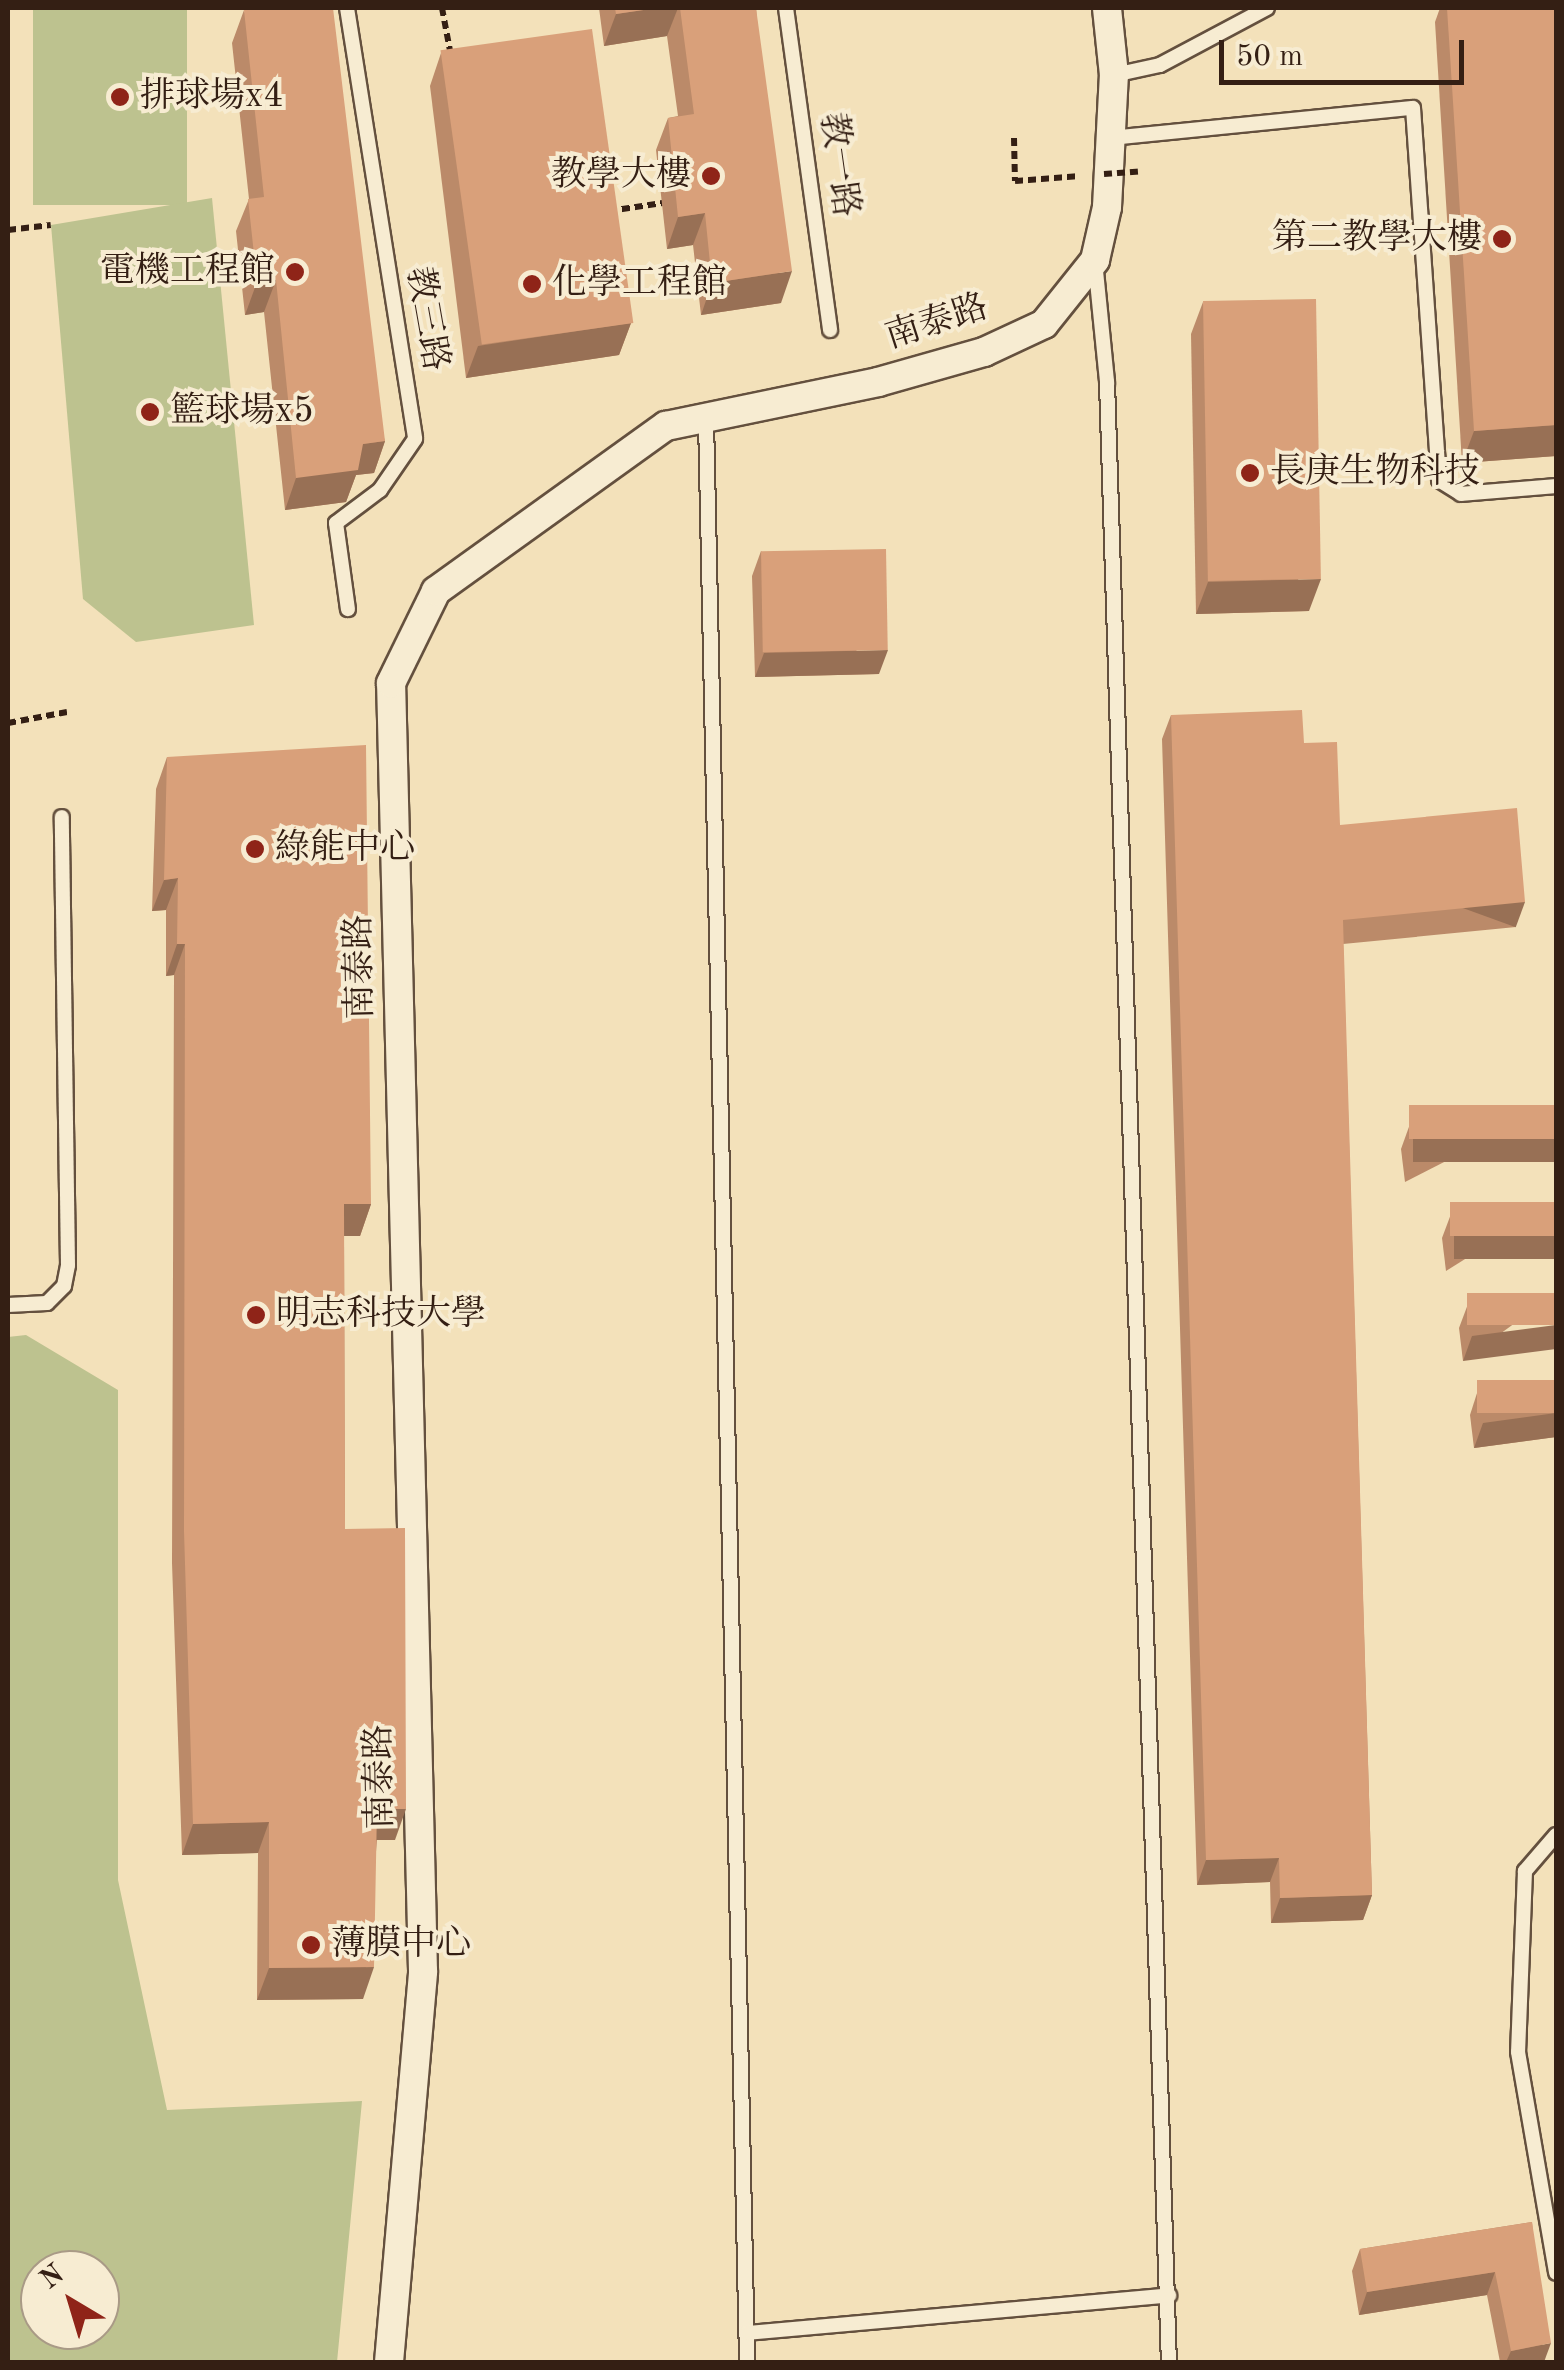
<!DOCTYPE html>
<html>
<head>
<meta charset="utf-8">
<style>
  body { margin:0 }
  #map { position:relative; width:1564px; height:2370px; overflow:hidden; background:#f3e1ba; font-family:"Old Standard TT","Noto Serif TC",serif }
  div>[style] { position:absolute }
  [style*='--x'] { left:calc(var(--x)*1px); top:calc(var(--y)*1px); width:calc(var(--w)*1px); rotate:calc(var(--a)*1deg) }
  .green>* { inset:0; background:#bdc28f; transform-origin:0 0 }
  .path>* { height:6px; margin-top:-3px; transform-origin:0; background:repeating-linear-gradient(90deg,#341f14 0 8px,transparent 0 13px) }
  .roads { filter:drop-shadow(2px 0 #64503e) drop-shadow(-2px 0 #64503e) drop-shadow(0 2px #64503e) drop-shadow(0 -2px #64503e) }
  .lane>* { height:14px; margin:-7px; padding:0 7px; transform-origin:7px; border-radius:7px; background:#f7ecd2 }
  .street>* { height:28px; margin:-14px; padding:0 14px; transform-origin:14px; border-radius:14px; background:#f7ecd2 }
  .path-bridge>* { height:6px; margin-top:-3px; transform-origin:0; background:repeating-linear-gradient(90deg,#341f14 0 8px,transparent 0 13px) }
  .wall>* { inset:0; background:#bb8a69 }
  .shaded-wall>* { inset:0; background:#987055; transform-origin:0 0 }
  .building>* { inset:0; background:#d9a07a; transform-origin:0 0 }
  .dots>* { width:28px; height:28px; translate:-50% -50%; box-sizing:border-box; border:5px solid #f7ecd2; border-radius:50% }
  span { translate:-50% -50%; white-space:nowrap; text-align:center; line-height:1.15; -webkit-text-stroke:8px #f7ecd2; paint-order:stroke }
  .poi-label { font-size:35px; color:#341f14 }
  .left { translate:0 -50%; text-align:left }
  .right { translate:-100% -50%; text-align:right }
  .street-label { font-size:35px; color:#341f14 }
  .frame { position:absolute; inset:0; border:10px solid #341f14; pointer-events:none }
  .north { position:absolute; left:20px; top:2250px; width:100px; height:100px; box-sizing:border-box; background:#f7ecd2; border:2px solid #a99a86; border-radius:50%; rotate:322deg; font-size:28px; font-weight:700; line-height:40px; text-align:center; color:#341f14 }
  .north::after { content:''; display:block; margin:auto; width:35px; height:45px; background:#8f2418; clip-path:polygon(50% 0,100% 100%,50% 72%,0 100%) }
  .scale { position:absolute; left:1219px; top:40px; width:245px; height:45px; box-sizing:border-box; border:5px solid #341f14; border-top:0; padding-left:12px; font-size:30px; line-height:35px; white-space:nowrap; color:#341f14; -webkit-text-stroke:8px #f7ecd2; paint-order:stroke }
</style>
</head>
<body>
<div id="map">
  <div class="green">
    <div style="left:33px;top:8px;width:154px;height:197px"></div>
    <div style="clip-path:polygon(212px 198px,254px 625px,136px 642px,83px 599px,51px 225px)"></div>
    <div style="clip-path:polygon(evenodd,26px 1335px,118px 1390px,118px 1880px,167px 2110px,362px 2101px,337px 2362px,8px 2362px,8px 1337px,26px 1335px,40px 2270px,100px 2270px,100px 2330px,40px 2330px,40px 2270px)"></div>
  </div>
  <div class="path">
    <div style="--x:442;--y:8;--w:49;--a:79.4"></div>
    <div style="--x:1014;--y:138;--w:43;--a:88.7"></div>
    <div style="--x:1015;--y:181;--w:65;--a:-4.4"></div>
    <div style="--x:609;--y:211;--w:54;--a:-8.6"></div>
    <div style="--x:8;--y:230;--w:43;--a:-6.6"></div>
    <div style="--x:8;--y:723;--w:60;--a:-10.6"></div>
  </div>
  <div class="roads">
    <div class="lane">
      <div style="--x:347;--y:8;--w:436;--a:81"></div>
      <div style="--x:415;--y:439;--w:62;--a:124.5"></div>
      <div style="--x:380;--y:490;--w:55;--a:143.1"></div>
      <div style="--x:336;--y:523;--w:87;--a:82.1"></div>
      <div style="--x:786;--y:8;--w:325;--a:82.2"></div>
      <div style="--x:1114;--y:75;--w:47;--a:-12.3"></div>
      <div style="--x:1160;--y:65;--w:121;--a:-28"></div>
      <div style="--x:1110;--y:138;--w:304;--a:-5.7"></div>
      <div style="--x:1413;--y:108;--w:373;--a:86"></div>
      <div style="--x:1439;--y:480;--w:26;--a:32"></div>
      <div style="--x:1461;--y:494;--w:95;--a:-4.8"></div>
      <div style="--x:1095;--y:261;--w:122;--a:84.3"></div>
      <div style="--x:1107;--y:382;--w:1981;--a:88.21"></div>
      <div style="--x:706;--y:418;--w:1944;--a:88.79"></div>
      <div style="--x:8;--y:1305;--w:39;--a:-3"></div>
      <div style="--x:47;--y:1303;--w:24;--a:-45"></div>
      <div style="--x:64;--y:1286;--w:21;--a:-79"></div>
      <div style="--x:68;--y:1265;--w:448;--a:-90.8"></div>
      <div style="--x:1556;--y:1835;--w:48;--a:130.7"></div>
      <div style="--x:1525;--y:1871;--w:181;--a:92.2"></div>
      <div style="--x:1518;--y:2052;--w:224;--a:80.2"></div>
      <div style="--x:747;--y:2333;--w:424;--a:-5.1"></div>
    </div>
    <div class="street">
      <div style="--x:389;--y:2362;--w:392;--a:-85"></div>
      <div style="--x:423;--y:1971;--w:1288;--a:-91.42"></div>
      <div style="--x:391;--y:683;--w:102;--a:-63.9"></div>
      <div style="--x:436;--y:591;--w:283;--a:-35.7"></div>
      <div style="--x:666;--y:426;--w:217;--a:-11.7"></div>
      <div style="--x:878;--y:382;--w:110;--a:-15.8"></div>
      <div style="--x:984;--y:352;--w:66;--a:-25"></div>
      <div style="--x:1044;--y:324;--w:82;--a:-51.4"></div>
      <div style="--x:1095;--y:260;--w:54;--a:-77.2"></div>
      <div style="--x:1107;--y:207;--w:132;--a:-87"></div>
      <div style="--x:1114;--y:75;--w:67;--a:-96"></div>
    </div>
  </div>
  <div class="path-bridge">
    <div style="--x:1104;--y:174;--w:39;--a:-4"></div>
  </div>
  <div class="wall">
    <div style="clip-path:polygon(599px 8px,756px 8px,781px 303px,701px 315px,693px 245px,667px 249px,656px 150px,668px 118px,678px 116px,667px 36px,604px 46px)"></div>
    <div style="clip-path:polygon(1440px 8px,1556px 8px,1556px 456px,1462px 463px,1435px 22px)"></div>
    <div style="clip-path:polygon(244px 10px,385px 441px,374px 473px,356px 475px,346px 502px,285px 510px,264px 312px,245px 315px,236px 231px,249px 199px,232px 43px)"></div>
    <div style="clip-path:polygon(441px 53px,631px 323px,619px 355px,466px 378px,430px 86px)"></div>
    <div style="clip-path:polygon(1203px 302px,1309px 611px,1196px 614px,1191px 334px)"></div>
    <div style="clip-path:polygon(761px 551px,879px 674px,755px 677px,752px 576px)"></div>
    <div style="clip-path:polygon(1171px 715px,1304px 743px,1340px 825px,1516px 927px,1343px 944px,1372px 1895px,1363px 1920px,1271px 1923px,1270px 1882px,1197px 1885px,1162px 739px)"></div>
    <div style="clip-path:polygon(167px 757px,371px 1204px,360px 1236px,344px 1236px,345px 1529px,395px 1840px,377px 1840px,363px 1999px,257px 2000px,258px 1853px,182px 1855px,172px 1563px,174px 975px,166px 976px,166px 910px,152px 911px,156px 789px)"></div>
    <div style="clip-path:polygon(1556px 1105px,1405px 1182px,1401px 1149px,1410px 1124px)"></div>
    <div style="clip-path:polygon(1556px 1202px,1446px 1271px,1442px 1238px,1451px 1214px)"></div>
    <div style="clip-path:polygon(1556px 1293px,1463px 1361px,1459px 1328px,1468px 1304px)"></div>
    <div style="clip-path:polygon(1556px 1380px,1556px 1437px,1474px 1448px,1470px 1415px,1478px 1390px)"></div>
    <div style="clip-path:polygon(1532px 2222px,1544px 2362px,1500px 2362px,1487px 2295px,1359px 2315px,1352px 2271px,1360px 2249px)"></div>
  </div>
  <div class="shaded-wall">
    <div style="clip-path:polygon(657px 8px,678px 8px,667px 36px,604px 46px,616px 14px)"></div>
    <div style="clip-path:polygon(705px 213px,693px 245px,667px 249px,678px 217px)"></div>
    <div style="clip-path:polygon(792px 271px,781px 303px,701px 315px,712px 283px)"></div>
    <div style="clip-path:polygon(276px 280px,264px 312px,245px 315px,257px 282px)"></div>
    <div style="clip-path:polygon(631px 323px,619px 355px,466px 378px,478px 346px)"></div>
    <div style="clip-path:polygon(1556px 425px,1556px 456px,1462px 463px,1474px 431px)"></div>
    <div style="clip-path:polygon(385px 441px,374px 473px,356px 475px,346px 502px,285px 510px,296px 478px,363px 444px)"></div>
    <div style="clip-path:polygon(1321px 579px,1309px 611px,1196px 614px,1208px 582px)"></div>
    <div style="clip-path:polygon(888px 650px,879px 674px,755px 677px,764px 653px)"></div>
    <div style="clip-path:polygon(178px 878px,166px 910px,152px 911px,164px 880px)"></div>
    <div style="left:1525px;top:902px;width:27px;height:183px;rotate:110deg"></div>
    <div style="clip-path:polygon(177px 944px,185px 944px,174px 975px,166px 976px)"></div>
    <div style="left:1556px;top:1139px;width:23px;height:143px;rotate:90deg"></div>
    <div style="clip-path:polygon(344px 1204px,371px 1204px,360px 1236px,333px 1236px)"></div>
    <div style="left:1556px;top:1236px;width:23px;height:102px;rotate:90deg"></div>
    <div style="clip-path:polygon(1556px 1325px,1556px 1349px,1463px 1361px,1472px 1336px)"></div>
    <div style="clip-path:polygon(1556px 1413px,1556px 1437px,1474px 1448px,1483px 1423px)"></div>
    <div style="clip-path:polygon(377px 1809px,406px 1809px,395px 1840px,366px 1840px)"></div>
    <div style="clip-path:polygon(269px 1822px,258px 1853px,182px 1855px,193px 1824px)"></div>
    <div style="clip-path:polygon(1279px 1858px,1270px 1882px,1197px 1885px,1206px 1860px)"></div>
    <div style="clip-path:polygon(1372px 1895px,1363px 1920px,1271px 1923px,1280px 1898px)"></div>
    <div style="clip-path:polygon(374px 1967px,363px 1999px,257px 2000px,269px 1968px)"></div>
    <div style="clip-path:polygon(1495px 2272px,1487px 2295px,1359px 2315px,1367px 2292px)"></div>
    <div style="clip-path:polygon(1551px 2343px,1544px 2362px,1506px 2362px,1511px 2351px)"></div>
  </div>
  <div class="building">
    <div style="clip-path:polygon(267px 8px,333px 8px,385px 441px,363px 444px,358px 470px,296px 478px,276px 280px,257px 282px,248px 199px,264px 197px,244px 10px)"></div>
    <div style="clip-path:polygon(615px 8px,657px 8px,616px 14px)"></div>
    <div style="clip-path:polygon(680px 8px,756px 8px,792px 271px,712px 283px,705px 213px,678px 217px,668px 118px,694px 114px)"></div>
    <div style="clip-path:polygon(1447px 8px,1556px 8px,1556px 425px,1474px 431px)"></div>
    <div style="left:592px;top:29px;width:297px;height:153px;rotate:82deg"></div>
    <div style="left:1316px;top:299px;width:280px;height:113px;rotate:89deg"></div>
    <div style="left:886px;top:549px;width:101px;height:125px;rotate:89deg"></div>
    <div style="clip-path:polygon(1302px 710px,1304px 743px,1337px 742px,1340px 825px,1517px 808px,1525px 902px,1343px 920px,1372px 1895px,1280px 1898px,1279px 1858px,1206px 1860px,1171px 715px)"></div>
    <div style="clip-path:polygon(366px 745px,371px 1204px,344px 1204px,345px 1529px,405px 1528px,406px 1809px,377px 1809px,374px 1967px,269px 1968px,269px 1822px,193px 1824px,184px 1531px,185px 944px,177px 944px,178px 878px,164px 880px,167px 757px)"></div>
    <div style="left:1556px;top:1105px;width:34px;height:147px;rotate:90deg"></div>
    <div style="left:1556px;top:1202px;width:34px;height:106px;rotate:90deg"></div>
    <div style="left:1556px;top:1293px;width:32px;height:89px;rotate:90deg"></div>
    <div style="left:1556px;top:1380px;width:33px;height:79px;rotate:90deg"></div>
    <div style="clip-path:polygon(1532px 2222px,1551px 2343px,1511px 2351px,1495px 2272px,1367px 2292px,1360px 2249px)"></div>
  </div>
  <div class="dots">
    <div style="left:120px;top:97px;background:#8f2418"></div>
    <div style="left:711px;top:176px;background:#8f2418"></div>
    <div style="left:1502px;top:239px;background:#8f2418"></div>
    <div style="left:295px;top:272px;background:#8f2418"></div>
    <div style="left:532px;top:284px;background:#8f2418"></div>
    <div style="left:150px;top:412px;background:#8f2418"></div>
    <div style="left:1250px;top:473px;background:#8f2418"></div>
    <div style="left:255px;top:849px;background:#8f2418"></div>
    <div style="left:256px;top:1315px;background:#8f2418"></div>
    <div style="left:311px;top:1945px;background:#8f2418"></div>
  </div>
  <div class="poi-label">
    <span class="left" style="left:140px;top:97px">排球場x4</span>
    <span class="right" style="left:691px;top:176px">教學大樓</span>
    <span class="right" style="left:1482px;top:239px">第二教學大樓</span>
    <span class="right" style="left:275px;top:272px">電機工程館</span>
    <span class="left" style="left:552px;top:284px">化學工程館</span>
    <span class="left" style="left:170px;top:412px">籃球場x5</span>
    <span class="left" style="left:1270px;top:473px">長庚生物科技</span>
    <span class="left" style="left:275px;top:849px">綠能中心</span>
    <span class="left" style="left:276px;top:1315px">明志科技大學</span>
    <span class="left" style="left:331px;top:1945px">薄膜中心</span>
  </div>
  <div class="street-label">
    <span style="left:838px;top:165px;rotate:82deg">教一路</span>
    <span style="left:426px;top:319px;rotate:80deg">教三路</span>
    <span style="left:937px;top:323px;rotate:-18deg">南泰路</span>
    <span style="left:361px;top:967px;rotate:-91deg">南泰路</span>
    <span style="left:381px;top:1777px;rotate:-91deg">南泰路</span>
  </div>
  <div class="frame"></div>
  <div class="north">N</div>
  <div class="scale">50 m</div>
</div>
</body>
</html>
